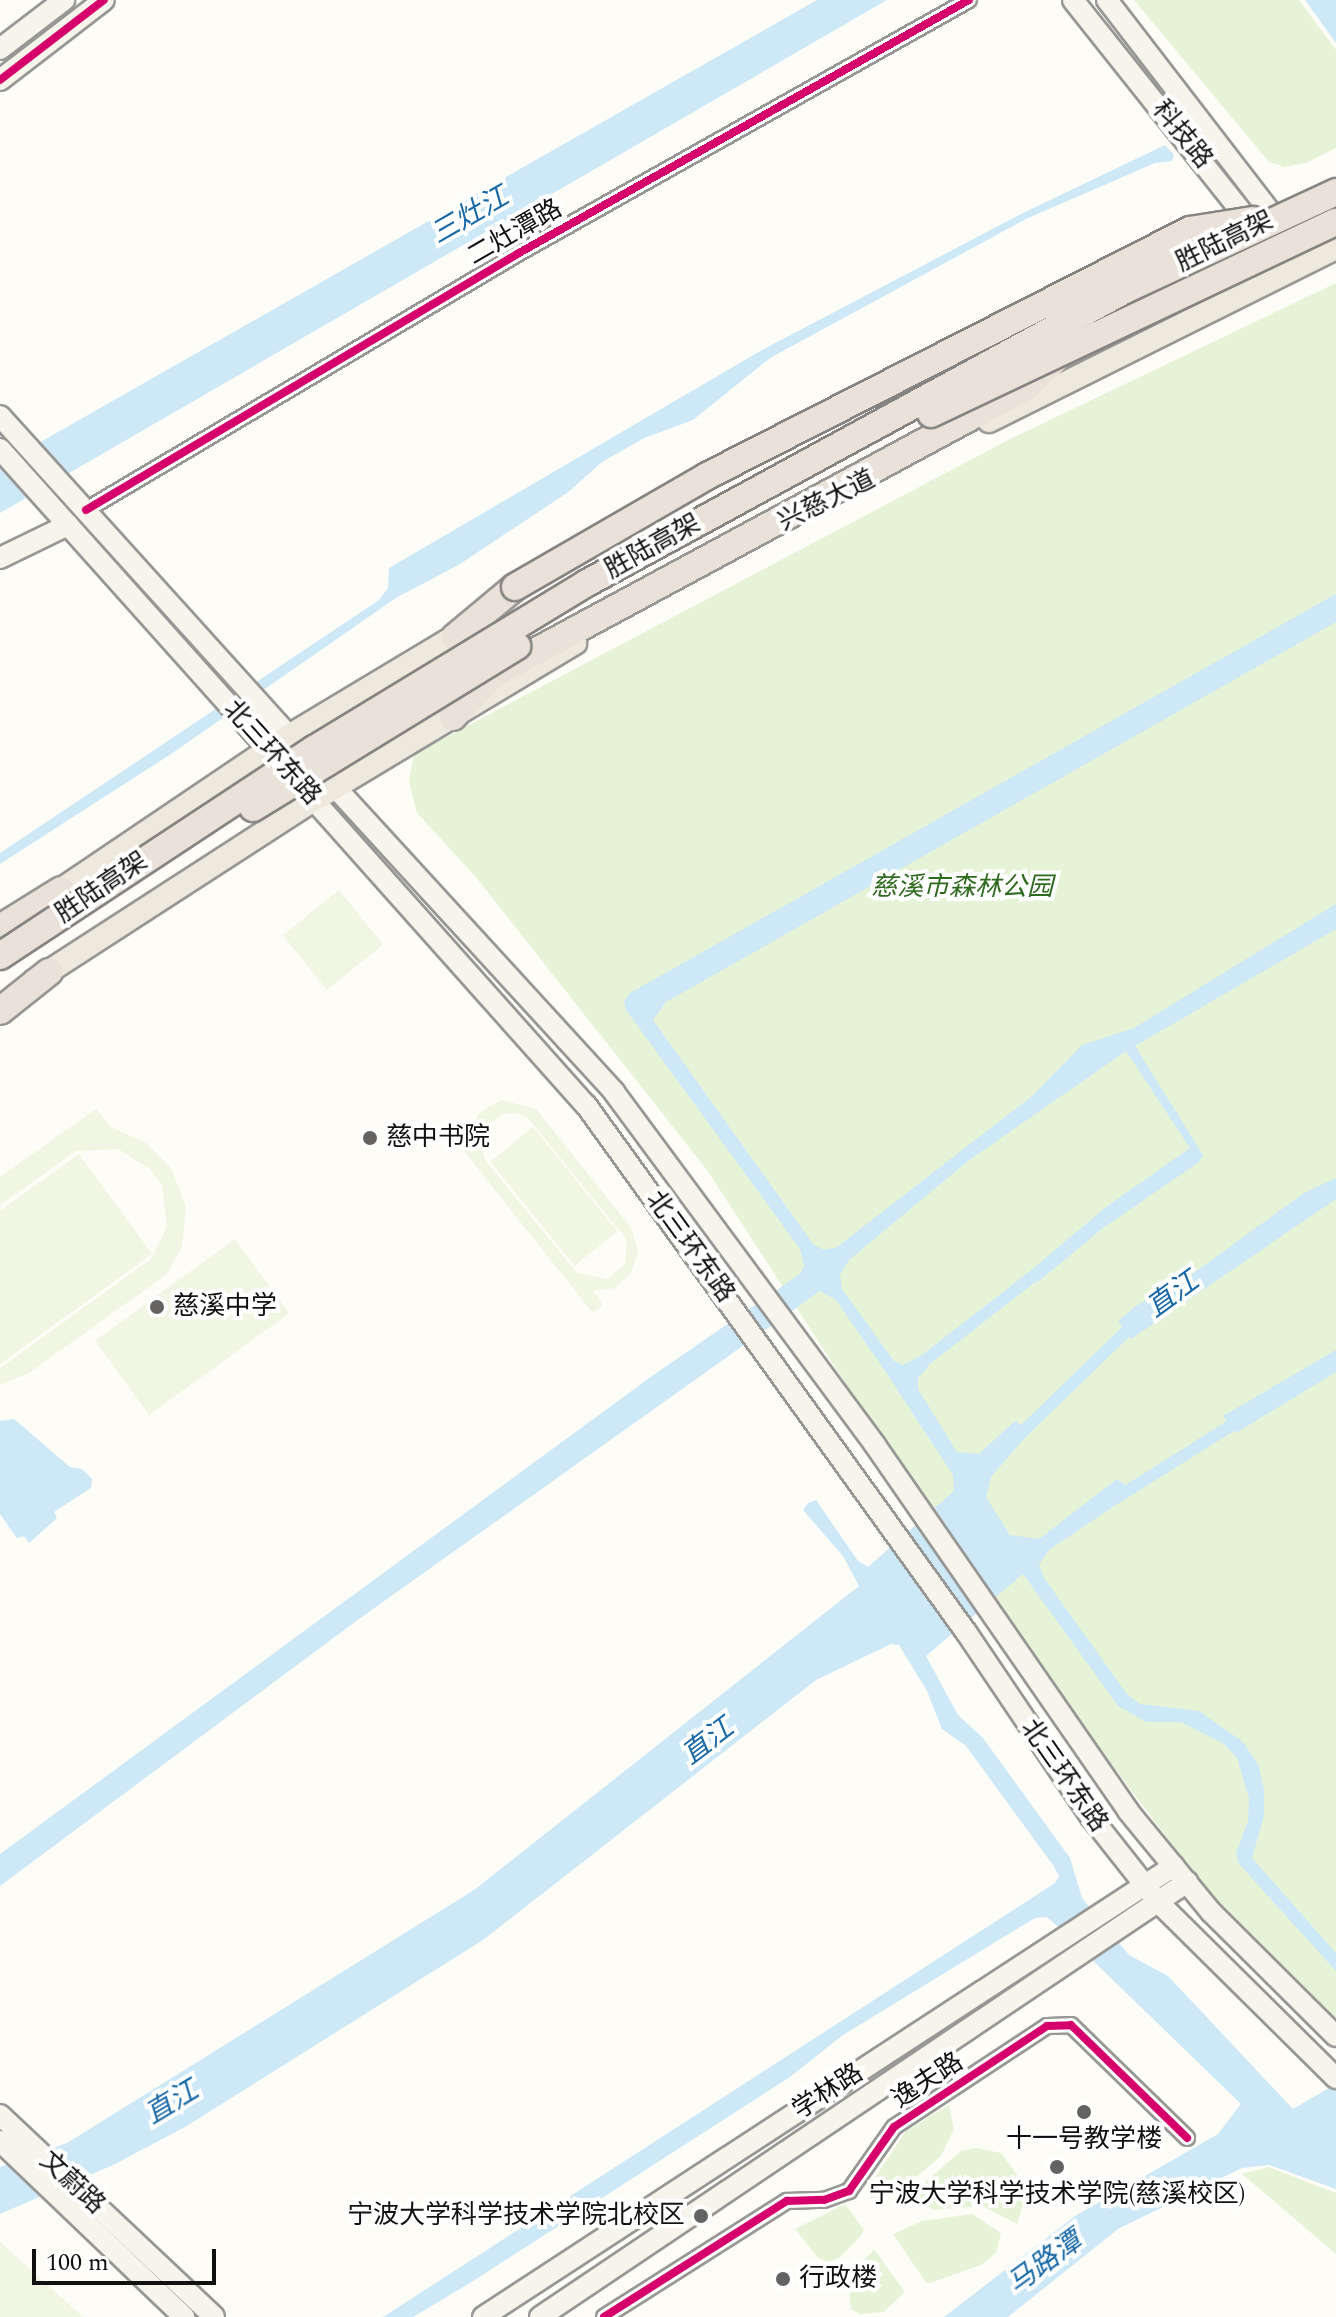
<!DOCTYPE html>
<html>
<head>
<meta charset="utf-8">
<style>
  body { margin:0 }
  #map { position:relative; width:1336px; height:2317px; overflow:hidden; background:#fdfcf7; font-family:Spectral,"Noto Sans SC",serif }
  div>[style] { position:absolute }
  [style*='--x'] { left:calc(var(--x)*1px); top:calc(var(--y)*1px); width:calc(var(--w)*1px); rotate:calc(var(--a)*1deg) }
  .green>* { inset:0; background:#e7f3d7 }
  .pitch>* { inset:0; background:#f0f6e1; transform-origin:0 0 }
  .water>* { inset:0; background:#cde8f7 }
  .canal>* { height:12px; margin:-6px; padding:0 6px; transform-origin:6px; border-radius:6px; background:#cde8f7 }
  .roads { filter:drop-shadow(2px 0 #979795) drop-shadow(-2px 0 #979795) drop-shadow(0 2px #979795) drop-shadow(0 -2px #979795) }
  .street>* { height:14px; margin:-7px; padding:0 7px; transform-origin:7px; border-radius:7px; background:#fffffe }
  .secondary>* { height:20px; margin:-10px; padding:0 10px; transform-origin:10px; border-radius:10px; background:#f6f4eb }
  .primary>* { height:22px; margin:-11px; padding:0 11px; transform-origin:11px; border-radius:11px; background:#ede9dc }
  .highway>* { height:26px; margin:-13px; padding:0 13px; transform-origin:13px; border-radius:13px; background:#eae1d8 }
  .bridges { filter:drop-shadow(2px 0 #858482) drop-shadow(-2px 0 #858482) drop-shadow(0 2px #858482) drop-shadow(0 -2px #858482) }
  .highway-bridge>* { height:26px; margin:-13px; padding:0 13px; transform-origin:13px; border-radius:13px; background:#eae1d8 }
  .cycleway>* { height:8px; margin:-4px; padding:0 4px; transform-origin:4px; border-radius:4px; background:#d6006c }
  .dots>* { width:22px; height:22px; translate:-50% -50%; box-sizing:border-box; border:4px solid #fff; border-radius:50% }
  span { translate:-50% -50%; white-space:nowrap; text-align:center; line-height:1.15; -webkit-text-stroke:8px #fff; paint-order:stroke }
  .street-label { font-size:26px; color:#111 }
  .park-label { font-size:26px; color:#2f6b1f; font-style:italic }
  .poi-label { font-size:26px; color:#111 }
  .left { translate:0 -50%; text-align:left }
  .right { translate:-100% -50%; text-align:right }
  .water-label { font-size:28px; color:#1768a6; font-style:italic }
  .scale { position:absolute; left:32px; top:2249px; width:184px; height:36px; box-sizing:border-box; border:4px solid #111; border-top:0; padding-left:10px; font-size:24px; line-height:28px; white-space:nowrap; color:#111; -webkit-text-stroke:6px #fff; paint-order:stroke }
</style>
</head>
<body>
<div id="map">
  <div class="green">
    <div style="clip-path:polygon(1134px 0,1299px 0,1336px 50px,1336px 148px,1306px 163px,1284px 167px,1269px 162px)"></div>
    <div style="clip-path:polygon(1336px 283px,1336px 2018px,1204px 1887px,1079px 1721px,879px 1435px,707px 1170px,475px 876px,417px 813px,409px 781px,414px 754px,1010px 439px)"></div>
    <div style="clip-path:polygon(949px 2105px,954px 2129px,941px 2156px,915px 2178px,886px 2190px,875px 2203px,870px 2201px,869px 2186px,906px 2131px)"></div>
    <div style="clip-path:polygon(976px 2148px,1001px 2153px,1021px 2180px,1025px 2198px,1017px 2224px,982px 2206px,933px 2210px,917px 2197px,924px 2183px,961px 2151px)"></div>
    <div style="clip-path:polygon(1269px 2167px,1336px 2193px,1336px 2254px,1242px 2174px)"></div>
    <div style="clip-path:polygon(845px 2204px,864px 2230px,860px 2237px,840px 2257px,829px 2262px,818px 2258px,795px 2229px)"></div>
    <div style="clip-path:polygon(972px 2214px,1001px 2233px,996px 2253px,981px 2265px,927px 2284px,893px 2234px,922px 2221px)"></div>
    <div style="clip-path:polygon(874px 2249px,905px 2292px,884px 2312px,860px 2314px,851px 2309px,849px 2291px,858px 2267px)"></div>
  </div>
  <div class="pitch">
    <div style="left:339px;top:890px;width:70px;height:72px;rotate:51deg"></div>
    <div style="clip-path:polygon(evenodd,501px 1100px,536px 1109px,632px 1229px,638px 1253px,631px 1273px,615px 1288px,593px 1291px,603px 1305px,593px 1313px,449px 1132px,458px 1124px,469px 1136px,479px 1113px,501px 1100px,517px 1113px,528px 1118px,627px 1240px,625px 1264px,608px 1279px,577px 1273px,485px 1160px,480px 1141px,486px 1126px,503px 1114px,517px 1113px)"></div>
    <div style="clip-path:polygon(96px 1109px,111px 1127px,146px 1143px,171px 1168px,186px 1207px,182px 1246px,167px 1274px,29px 1373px,0 1385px,0 1368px,150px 1260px,167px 1227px,162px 1185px,150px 1169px,118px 1149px,76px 1151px,0 1205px,0 1177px)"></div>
    <div style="left:533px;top:1127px;width:134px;height:55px;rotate:51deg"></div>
    <div style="clip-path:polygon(79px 1154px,152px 1254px,0 1364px,0 1211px)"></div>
    <div style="left:235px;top:1239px;width:92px;height:173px;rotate:54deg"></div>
    <div style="clip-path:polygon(0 2242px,83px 2317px,0 2317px)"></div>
  </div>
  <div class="water">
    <div style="clip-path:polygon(817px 0,887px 0,0 513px,0 465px)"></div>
    <div style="clip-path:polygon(1305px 0,1336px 0,1336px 43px)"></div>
    <div style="clip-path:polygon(1165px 145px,1174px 155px,1172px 161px,1155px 163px,1026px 219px,770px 358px,693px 420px,644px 438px,602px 462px,567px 493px,460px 564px,396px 598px,171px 754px,0 864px,0 853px,379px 600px,388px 588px,389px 568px,762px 350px,1023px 213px)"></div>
    <div style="clip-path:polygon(1336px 594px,1336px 622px,666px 1002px,653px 1020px,813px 1244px,824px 1250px,837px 1247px,1032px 1096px,1082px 1045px,1134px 1028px,1336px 904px,1336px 929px,1135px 1046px,1203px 1155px,1199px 1162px,1103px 1228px,1038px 1282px,1030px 1271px,1106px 1207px,1190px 1148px,1126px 1051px,968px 1161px,849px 1260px,840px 1275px,842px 1289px,894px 1361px,903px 1365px,920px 1356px,928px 1367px,918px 1378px,918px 1389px,957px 1452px,979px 1454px,1016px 1420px,1028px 1434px,991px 1477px,986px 1497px,1010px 1535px,1039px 1539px,1117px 1479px,1135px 1492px,1049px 1550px,1039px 1565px,1044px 1578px,1127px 1694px,1140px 1704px,1199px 1711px,1243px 1742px,1259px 1766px,1264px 1790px,1264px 1816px,1252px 1858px,1336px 1953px,1336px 1971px,1239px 1864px,1236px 1853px,1248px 1821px,1249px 1798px,1237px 1758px,1224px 1744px,1181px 1722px,1146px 1722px,1118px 1706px,1023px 1574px,926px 1656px,958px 1715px,983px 1738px,1070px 1858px,1082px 1898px,1129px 1955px,1168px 1976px,1293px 2109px,1336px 2084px,1336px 2189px,1269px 2165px,1242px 2168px,1118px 2229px,1008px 2317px,944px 2317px,1075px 2216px,1218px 2134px,1241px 2104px,1055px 1924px,1047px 1917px,1035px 1918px,843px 2035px,790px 2077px,470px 2283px,413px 2317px,383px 2317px,1055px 1883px,1059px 1876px,1053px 1865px,966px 1746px,942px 1729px,927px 1691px,899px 1645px,891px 1644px,816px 1680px,483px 1940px,185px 2127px,113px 2165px,0 2214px,0 2167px,67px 2143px,474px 1890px,859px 1586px,843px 1556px,803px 1510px,808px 1503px,816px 1500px,858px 1561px,868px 1567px,954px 1491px,953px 1475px,885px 1371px,836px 1300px,820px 1291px,359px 1619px,0 1886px,0 1854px,652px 1376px,800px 1274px,804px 1266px,800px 1249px,626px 1010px,624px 1001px,630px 993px)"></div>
    <div style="clip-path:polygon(1336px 1178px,1336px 1199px,1131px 1339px,1118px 1321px,1136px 1306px,1191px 1275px,1304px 1193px)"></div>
    <div style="clip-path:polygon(1336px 1350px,1336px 1372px,1236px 1433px,1223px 1416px)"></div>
    <div style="clip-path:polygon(14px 1419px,70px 1467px,82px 1469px,92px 1479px,91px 1488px,54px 1512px,57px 1518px,29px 1543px,24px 1536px,17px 1538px,0 1514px,0 1421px)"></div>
  </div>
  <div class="canal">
    <div style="--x:911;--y:1371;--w:170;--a:-37.8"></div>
    <div style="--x:1015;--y:1439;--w:170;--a:-44"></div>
    <div style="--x:1116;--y:1498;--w:150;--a:-32.2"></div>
  </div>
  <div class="roads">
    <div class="street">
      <div style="--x:86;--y:510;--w:504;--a:-30.69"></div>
      <div style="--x:519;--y:253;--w:516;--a:-29.35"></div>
      <div style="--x:604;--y:2317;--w:217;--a:-32.4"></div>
      <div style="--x:787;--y:2201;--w:37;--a:-2"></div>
      <div style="--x:824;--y:2200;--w:27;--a:-20"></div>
      <div style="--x:849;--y:2191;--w:78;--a:-54.9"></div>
      <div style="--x:894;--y:2127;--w:183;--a:-33.4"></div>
      <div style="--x:1047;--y:2026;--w:24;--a:-2"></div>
      <div style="--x:1071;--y:2025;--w:162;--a:44.2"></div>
    </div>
    <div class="secondary">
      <div style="--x:1073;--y:0;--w:336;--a:51.5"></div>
      <div style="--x:1107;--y:0;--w:290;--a:52.4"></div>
      <div style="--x:0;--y:49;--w:81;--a:-37.4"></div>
      <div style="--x:0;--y:80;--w:131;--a:-37.6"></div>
      <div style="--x:0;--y:416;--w:447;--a:47.9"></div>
      <div style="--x:0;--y:449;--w:420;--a:48.2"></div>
      <div style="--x:0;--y:558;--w:76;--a:-25.9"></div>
      <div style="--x:324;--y:775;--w:430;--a:47.5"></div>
      <div style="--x:614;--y:1092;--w:439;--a:53.5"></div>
      <div style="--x:875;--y:1445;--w:445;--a:55.3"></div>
      <div style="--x:1128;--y:1811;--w:131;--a:50.6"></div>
      <div style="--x:1211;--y:1912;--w:176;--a:44.8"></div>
      <div style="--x:304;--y:789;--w:424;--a:48.3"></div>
      <div style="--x:586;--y:1105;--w:650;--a:54.21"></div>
      <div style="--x:966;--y:1632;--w:223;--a:56"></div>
      <div style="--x:1091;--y:1817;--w:110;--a:51.7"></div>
      <div style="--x:1159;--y:1903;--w:249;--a:44.7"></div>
      <div style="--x:0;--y:2115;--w:294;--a:43.3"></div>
      <div style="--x:0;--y:2141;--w:255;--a:43.7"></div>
      <div style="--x:483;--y:2317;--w:825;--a:-33.13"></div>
      <div style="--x:540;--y:2317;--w:780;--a:-33.91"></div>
    </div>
    <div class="primary">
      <div style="--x:1148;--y:265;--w:78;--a:-24.9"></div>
      <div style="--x:989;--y:421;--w:388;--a:-26.5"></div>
      <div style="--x:47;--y:899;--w:292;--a:-34"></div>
      <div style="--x:289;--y:736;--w:210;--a:-31"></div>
      <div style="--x:34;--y:981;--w:333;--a:-32.9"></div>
      <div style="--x:314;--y:800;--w:305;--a:-31"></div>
    </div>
    <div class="highway">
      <div style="--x:455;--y:637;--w:78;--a:-39.8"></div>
      <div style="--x:453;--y:717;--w:57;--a:-47.1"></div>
      <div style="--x:492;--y:675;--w:607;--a:-28.34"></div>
      <div style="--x:1026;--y:387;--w:45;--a:-43.2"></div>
      <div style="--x:0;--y:928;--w:72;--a:-31.9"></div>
      <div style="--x:0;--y:1011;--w:63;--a:-38.5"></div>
    </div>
  </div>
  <div class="bridges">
    <div class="highway-bridge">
      <div style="--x:931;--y:414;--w:448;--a:-25.4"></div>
      <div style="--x:515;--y:587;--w:222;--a:-30"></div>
      <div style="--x:707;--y:476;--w:542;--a:-26.99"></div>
      <div style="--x:1190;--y:230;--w:64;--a:-9"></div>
      <div style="--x:253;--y:808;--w:310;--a:-31.5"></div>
      <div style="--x:0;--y:956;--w:376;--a:-33.4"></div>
      <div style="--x:314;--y:749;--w:320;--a:-31.3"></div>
      <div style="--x:587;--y:583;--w:613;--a:-28.57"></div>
      <div style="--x:1125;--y:290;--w:233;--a:-24.9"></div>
    </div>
  </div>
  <div class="cycleway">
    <div style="--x:0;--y:80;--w:131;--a:-37.6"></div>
    <div style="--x:86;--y:510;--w:504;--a:-30.69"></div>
    <div style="--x:519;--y:253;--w:516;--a:-29.35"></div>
    <div style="--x:604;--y:2317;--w:217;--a:-32.4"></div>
    <div style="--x:787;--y:2201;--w:37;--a:-2"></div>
    <div style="--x:824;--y:2200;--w:27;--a:-20"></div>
    <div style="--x:849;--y:2191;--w:78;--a:-54.9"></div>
    <div style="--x:894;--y:2127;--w:183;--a:-33.4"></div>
    <div style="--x:1047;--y:2026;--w:24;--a:-2"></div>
    <div style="--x:1071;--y:2025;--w:162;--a:44.2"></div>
  </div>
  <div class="dots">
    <div style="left:370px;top:1138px;background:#646362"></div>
    <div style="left:157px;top:1307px;background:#646362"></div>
    <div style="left:1084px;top:2112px;background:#646362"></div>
    <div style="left:1057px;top:2167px;background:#646362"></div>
    <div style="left:701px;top:2216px;background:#646362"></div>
    <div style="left:783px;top:2279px;background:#646362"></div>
  </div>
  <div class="street-label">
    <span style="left:1182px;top:135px;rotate:51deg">科技路</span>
    <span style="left:515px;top:233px;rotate:-30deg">二灶潭路</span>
    <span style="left:1225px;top:242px;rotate:-26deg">胜陆高架</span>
    <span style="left:827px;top:501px;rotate:-26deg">兴慈大道</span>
    <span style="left:653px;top:547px;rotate:-29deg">胜陆高架</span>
    <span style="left:272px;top:753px;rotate:48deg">北三环东路</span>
    <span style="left:102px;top:888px;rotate:-34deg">胜陆高架</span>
    <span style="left:690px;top:1247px;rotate:54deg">北三环东路</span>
    <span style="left:1064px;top:1776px;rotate:55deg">北三环东路</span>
    <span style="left:928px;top:2081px;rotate:-33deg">逸夫路</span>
    <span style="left:828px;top:2092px;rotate:-33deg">学林路</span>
    <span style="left:72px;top:2183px;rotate:43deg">文蔚路</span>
  </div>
  <div class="park-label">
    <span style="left:962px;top:888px">慈溪市森林公园</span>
  </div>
  <div class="poi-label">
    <span class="left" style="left:386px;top:1138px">慈中书院</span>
    <span class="left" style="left:173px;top:1307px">慈溪中学</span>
    <span style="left:1084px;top:2140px">十一号教学楼</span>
    <span style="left:1057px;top:2195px">宁波大学科学技术学院(慈溪校区)</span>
    <span class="right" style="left:685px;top:2216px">宁波大学科学技术学院北校区</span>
    <span class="left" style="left:799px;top:2279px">行政楼</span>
  </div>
  <div class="water-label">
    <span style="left:470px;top:216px;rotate:-30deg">三灶江</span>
    <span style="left:1173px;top:1295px;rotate:-36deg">直江</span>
    <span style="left:708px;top:1742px;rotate:-37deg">直江</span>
    <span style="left:172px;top:2103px;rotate:-31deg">直江</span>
    <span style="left:1045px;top:2263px;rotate:-36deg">马路潭</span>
  </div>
  <div class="scale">100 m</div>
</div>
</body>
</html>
